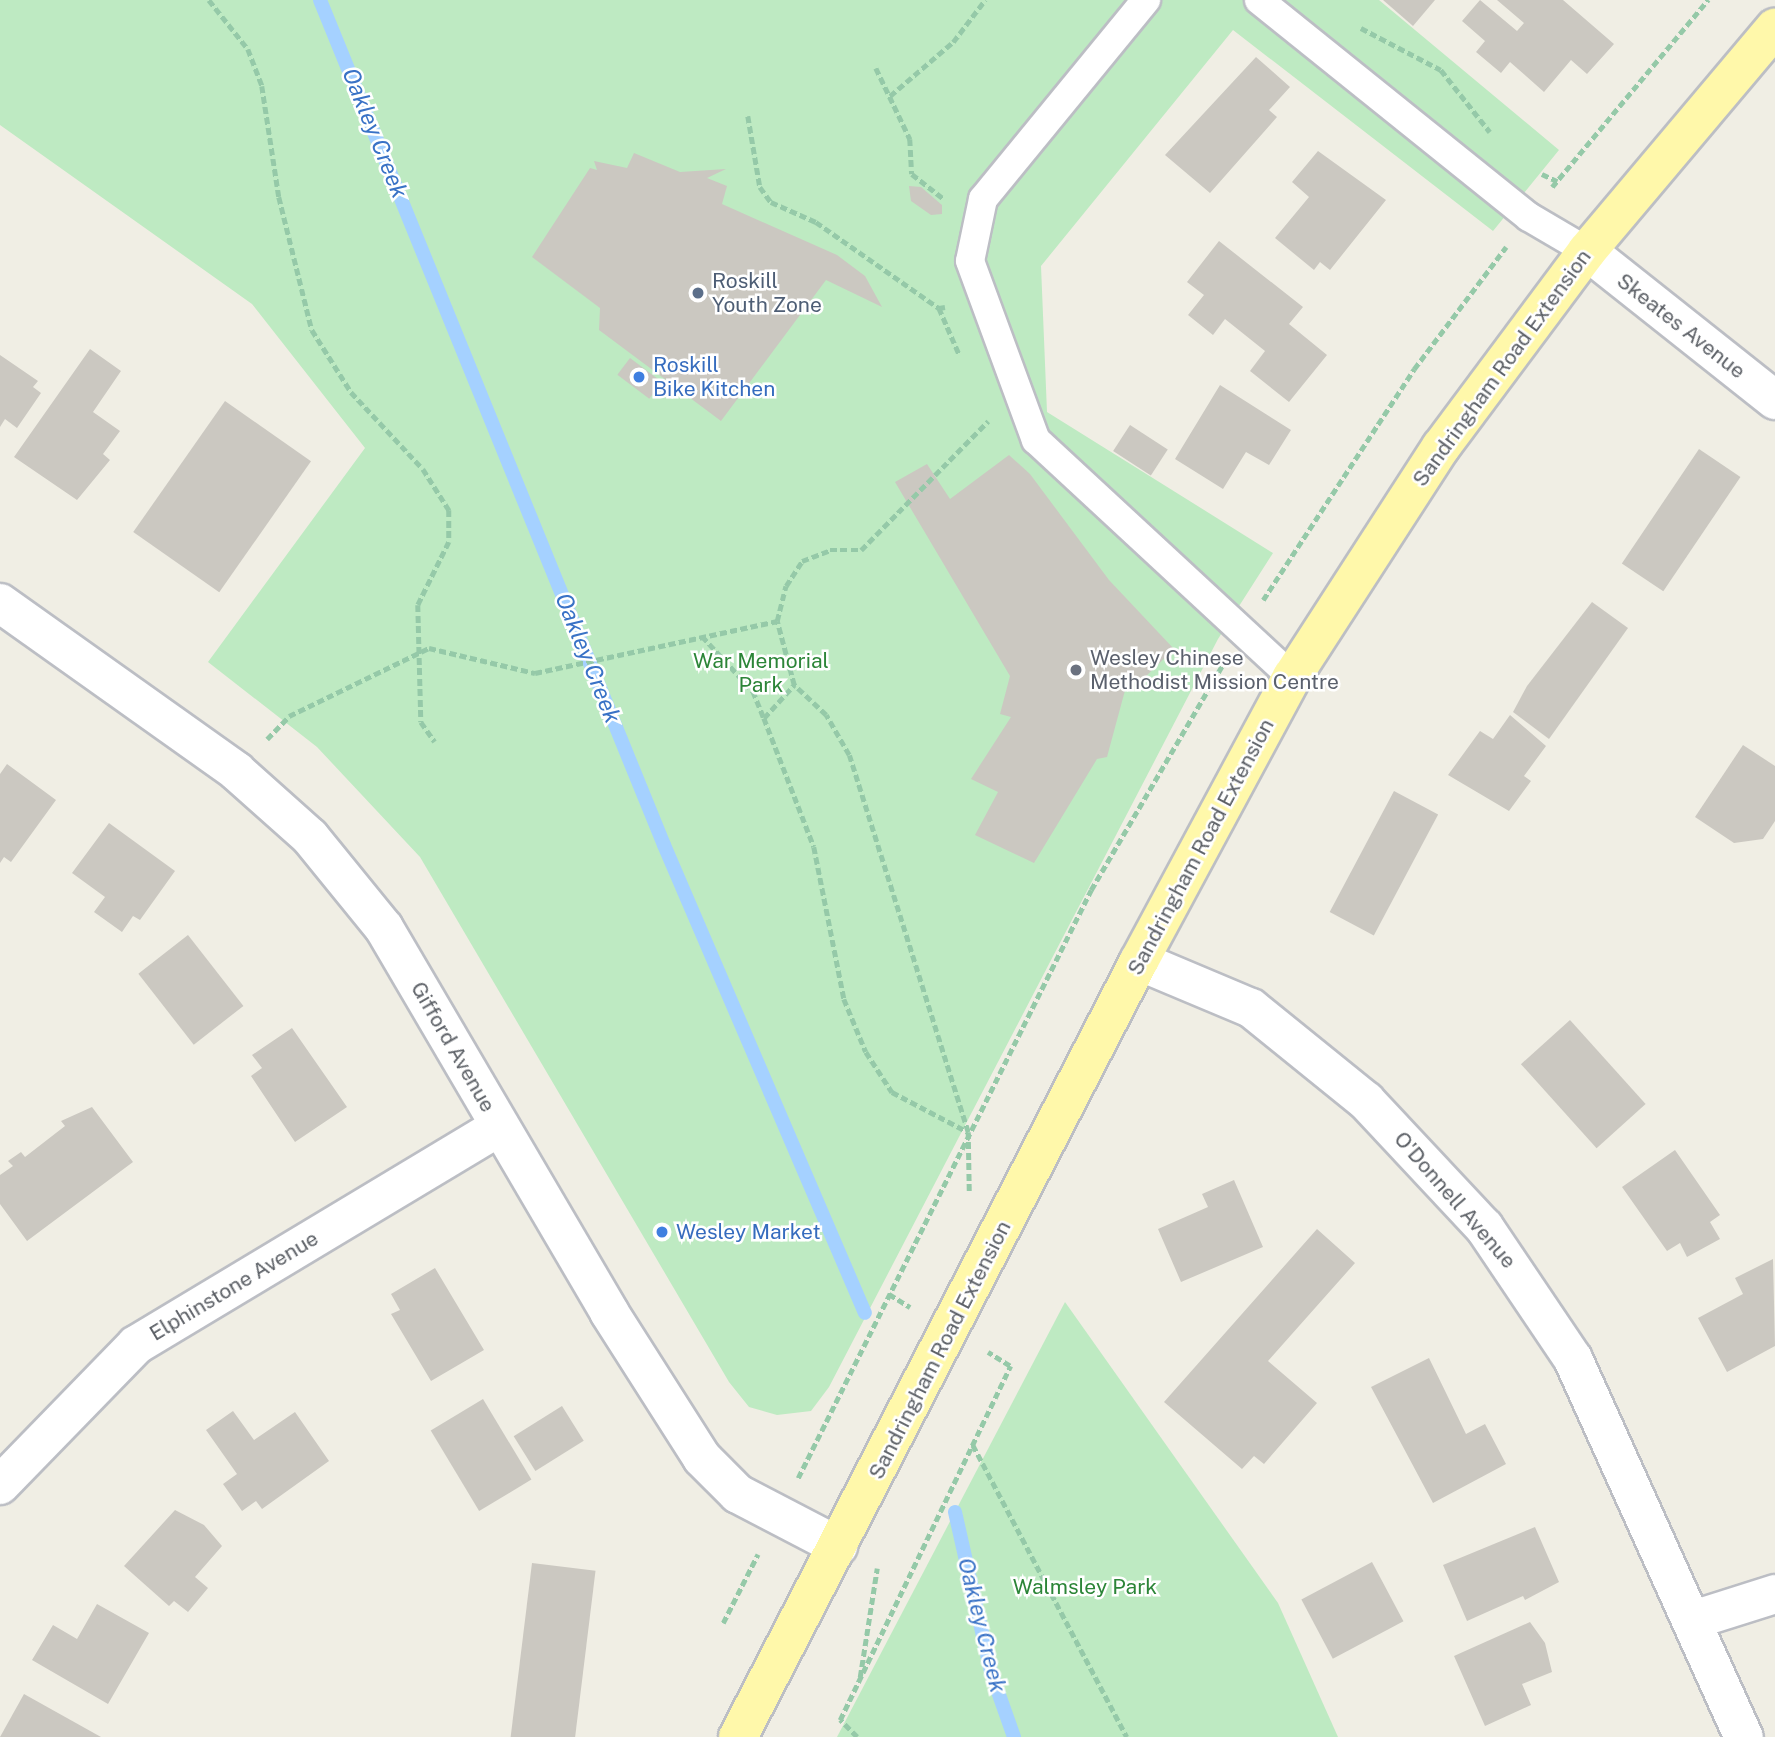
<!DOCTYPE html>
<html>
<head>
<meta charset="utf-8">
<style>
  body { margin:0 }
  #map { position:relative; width:1775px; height:1737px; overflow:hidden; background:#f0eee4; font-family:"Public Sans",sans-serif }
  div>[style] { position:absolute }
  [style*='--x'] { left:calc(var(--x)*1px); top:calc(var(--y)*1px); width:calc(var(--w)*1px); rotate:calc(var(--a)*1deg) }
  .green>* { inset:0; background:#beeac2 }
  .stream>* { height:14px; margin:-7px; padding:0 7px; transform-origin:7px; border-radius:7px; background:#a5d1ff }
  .building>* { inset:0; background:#cbc8c1; transform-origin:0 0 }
  .path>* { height:4.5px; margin-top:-2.25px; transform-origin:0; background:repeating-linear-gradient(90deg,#95c9a8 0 7px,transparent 0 10.5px) }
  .roads { filter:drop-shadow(2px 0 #bcbec4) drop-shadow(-2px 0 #bcbec4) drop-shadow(0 2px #bcbec4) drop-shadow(0 -2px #bcbec4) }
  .service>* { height:28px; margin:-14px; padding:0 14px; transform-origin:14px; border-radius:14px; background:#fff }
  .minor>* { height:38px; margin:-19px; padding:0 19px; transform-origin:19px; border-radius:19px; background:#fff }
  .tertiary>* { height:38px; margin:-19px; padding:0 19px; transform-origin:19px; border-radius:19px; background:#fff }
  .primary>* { height:38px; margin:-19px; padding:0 19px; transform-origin:19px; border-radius:19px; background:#fff8aa }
  .dots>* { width:19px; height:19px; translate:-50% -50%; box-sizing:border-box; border:4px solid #fff; border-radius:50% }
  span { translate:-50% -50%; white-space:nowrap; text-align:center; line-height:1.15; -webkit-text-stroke:5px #fff; paint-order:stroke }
  .service-label { font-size:21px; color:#4e5e75 }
  .left { translate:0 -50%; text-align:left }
  .street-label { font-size:21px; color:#5c6066 }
  .shop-label { font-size:21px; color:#366cbe }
  .worship-label { font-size:21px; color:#5b616d }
  .park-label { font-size:21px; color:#2c8538 }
  .water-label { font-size:23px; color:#3972c6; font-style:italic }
</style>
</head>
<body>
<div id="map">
  <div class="green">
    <div style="clip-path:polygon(0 0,1379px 0,1559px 150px,1493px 231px,1233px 30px,1041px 266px,1047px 412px,1273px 553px,1218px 639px,829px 1387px,811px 1411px,777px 1415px,749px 1407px,729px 1382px,420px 857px,317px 747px,208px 662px,365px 448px,252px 304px,0 125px)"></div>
    <div style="clip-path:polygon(1065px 1302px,1278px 1603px,1338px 1737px,837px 1737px)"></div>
  </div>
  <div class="stream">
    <div style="--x:320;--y:0;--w:912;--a:67.85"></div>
    <div style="--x:664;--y:845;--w:509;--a:66.76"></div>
    <div style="--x:955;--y:1512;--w:164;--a:77.3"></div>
    <div style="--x:991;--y:1672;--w:69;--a:70.5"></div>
  </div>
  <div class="building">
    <div style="clip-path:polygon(1383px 0,1435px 0,1413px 26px)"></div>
    <div style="clip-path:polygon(1480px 0,1517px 31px,1524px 23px,1497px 0,1563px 0,1614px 44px,1587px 74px,1571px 60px,1544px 92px,1510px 62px,1501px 73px,1476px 52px,1485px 41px,1462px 21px)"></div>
    <div style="clip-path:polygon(1256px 57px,1290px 87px,1269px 110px,1277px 117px,1210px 193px,1165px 155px)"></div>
    <div style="clip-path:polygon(1318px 151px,1386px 200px,1330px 270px,1320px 262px,1314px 270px,1275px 238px,1309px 197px,1292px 182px)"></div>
    <div style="clip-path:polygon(634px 153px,680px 172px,726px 169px,707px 178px,727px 186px,722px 204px,837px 255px,865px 276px,882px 307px,826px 280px,721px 421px,599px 330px,600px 308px,532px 257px,590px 168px,597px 170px,594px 161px,627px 168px)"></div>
    <div style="clip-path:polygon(909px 186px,921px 187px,942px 205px,942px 214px,931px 215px,911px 201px)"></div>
    <div style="clip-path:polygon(1219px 241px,1303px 307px,1289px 324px,1327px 355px,1289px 402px,1250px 371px,1265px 351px,1225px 319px,1213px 335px,1188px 315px,1204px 295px,1187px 282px)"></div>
    <div style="clip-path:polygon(90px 349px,121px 371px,93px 412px,120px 431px,103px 454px,110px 460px,77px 500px,14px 457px)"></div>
    <div style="clip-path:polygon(0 355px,38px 381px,33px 387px,41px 393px,17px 428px,5px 419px,0 427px)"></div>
    <div style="left:630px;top:358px;width:40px;height:21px;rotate:37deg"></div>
    <div style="clip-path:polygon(1220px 385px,1291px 430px,1269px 465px,1246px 452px,1223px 489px,1175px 459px)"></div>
    <div style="left:225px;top:401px;width:105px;height:160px;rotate:35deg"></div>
    <div style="left:1130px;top:425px;width:45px;height:31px;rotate:33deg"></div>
    <div style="left:1699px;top:449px;width:50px;height:138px;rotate:34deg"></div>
    <div style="clip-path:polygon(1009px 455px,1030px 474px,1109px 580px,1174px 649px,1139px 683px,1130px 672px,1107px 757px,1097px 759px,1034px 863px,975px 835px,998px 792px,971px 779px,1011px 717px,1000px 714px,1010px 676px,895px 482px,927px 464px,950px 499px)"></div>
    <div style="clip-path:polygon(1592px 602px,1628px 628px,1549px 739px,1513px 712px,1527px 686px)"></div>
    <div style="clip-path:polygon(1510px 715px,1546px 746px,1524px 776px,1531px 781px,1509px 811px,1448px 775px,1480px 731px,1493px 739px)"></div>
    <div style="clip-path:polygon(1743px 745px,1775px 766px,1775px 821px,1763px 839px,1734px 843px,1695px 817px)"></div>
    <div style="clip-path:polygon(7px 764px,56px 800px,11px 862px,4px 857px,0 863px,0 774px)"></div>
    <div style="left:1394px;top:791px;width:50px;height:137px;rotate:28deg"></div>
    <div style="clip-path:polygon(109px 823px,175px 871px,140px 920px,133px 916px,122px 932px,94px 912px,105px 897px,72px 873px)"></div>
    <div style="left:188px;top:935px;width:90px;height:63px;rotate:52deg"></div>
    <div style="left:1570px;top:1020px;width:113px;height:66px;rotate:48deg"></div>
    <div style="clip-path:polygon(292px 1028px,347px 1107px,295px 1142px,251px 1076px,262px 1068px,252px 1055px)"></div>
    <div style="clip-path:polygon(92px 1107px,133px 1162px,27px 1241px,0 1204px,0 1175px,13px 1166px,8px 1161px,21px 1152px,25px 1157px,65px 1126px,61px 1121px)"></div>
    <div style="clip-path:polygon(1675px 1150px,1720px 1215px,1710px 1222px,1720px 1239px,1687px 1257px,1680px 1243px,1667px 1251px,1622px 1187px)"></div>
    <div style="clip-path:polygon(1234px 1180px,1263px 1247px,1181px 1282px,1158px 1229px,1208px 1207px,1202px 1194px)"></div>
    <div style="clip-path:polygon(1317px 1229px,1355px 1263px,1268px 1361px,1317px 1403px,1264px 1464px,1254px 1456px,1242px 1469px,1164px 1402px)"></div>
    <div style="clip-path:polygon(1773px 1259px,1775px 1346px,1727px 1372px,1698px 1318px,1743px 1294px,1735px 1278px)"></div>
    <div style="clip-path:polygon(435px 1268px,484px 1350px,431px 1381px,391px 1314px,400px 1310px,391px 1294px)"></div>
    <div style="clip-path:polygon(1429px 1358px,1466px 1434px,1485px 1424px,1506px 1464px,1433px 1503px,1371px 1387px)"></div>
    <div style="left:483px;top:1399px;width:94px;height:61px;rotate:59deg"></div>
    <div style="left:562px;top:1406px;width:41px;height:57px;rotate:58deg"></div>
    <div style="clip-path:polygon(233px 1411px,254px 1440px,295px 1412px,329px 1461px,262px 1509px,256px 1501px,242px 1511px,223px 1484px,237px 1474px,206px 1430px)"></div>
    <div style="clip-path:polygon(175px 1510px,204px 1525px,222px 1546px,195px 1577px,208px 1588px,188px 1612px,174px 1601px,169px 1606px,124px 1566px)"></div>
    <div style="clip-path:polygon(1535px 1527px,1559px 1582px,1525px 1600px,1523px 1596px,1467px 1621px,1443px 1565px)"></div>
    <div style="left:1372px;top:1562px;width:67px;height:80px;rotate:62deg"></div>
    <div style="left:532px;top:1563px;width:64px;height:176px;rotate:7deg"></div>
    <div style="clip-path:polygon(97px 1604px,149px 1633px,108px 1704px,32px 1660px,53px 1625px,77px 1639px)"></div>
    <div style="clip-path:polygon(1530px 1622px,1545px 1643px,1552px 1672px,1522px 1684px,1531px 1705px,1485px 1726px,1454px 1656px)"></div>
    <div style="clip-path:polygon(24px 1694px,101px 1737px,0 1737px)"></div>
  </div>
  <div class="path">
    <div style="--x:209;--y:0;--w:63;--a:51.5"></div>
    <div style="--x:248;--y:49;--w:40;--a:69"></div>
    <div style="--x:262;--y:86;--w:112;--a:81.3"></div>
    <div style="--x:279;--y:197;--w:137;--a:76.1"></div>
    <div style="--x:312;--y:330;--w:73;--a:57.8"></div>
    <div style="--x:351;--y:392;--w:105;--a:46.9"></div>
    <div style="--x:423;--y:469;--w:49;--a:57.6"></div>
    <div style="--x:449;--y:510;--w:32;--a:90"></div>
    <div style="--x:449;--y:542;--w:70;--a:116.2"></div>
    <div style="--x:418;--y:605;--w:117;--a:88.5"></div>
    <div style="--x:421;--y:722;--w:24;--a:55"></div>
    <div style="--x:1361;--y:28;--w:90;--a:27.7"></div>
    <div style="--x:1441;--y:70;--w:79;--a:51.7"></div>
    <div style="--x:876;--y:68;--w:79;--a:64.4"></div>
    <div style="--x:910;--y:139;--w:35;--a:87"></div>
    <div style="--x:912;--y:174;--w:39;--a:38"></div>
    <div style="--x:890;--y:96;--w:83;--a:-40.6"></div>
    <div style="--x:953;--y:42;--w:53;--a:-52.7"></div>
    <div style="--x:748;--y:116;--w:72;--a:80.4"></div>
    <div style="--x:760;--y:187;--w:19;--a:54"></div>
    <div style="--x:771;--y:202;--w:49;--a:24"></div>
    <div style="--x:816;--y:222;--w:150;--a:35"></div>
    <div style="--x:939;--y:308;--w:6;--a:-9"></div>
    <div style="--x:1542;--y:174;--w:17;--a:25"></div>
    <div style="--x:1552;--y:187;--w:244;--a:-50.2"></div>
    <div style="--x:939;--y:308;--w:52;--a:66.4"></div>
    <div style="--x:1263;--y:600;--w:276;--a:-56.8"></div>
    <div style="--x:1414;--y:369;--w:153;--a:-53"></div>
    <div style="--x:702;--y:636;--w:75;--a:47.2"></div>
    <div style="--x:753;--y:691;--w:29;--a:68"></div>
    <div style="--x:764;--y:718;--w:138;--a:68.8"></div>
    <div style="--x:814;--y:847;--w:155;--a:78.8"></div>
    <div style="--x:844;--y:999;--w:57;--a:67.5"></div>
    <div style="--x:866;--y:1052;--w:48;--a:57"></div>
    <div style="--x:892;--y:1092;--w:86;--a:27.8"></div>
    <div style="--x:764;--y:718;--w:45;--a:-47.7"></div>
    <div style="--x:267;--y:739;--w:32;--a:-46"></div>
    <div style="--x:289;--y:716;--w:156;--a:-25.9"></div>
    <div style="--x:429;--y:648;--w:109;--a:13.3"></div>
    <div style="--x:535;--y:673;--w:248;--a:-12.1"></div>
    <div style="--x:969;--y:1191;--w:59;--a:-91"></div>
    <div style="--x:968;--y:1132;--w:395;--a:-107.5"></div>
    <div style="--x:849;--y:755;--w:46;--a:-119.9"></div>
    <div style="--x:826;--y:715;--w:44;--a:-136.8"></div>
    <div style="--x:794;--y:685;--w:66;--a:-104.9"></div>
    <div style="--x:777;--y:621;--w:36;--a:-76"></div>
    <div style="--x:786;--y:586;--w:30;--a:-57"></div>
    <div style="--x:802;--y:561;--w:30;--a:-21"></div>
    <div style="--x:830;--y:550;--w:31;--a:0"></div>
    <div style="--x:861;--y:550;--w:181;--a:-45.4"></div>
    <div style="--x:889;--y:1294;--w:25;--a:32"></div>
    <div style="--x:973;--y:1445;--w:330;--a:62.2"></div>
    <div style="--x:798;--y:1478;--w:657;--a:-63.51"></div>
    <div style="--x:1091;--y:890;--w:262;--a:-59.7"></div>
    <div style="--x:723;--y:1623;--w:77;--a:-63.1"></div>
    <div style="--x:860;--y:1677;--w:110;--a:-81.1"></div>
    <div style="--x:857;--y:1737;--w:24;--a:-135"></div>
    <div style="--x:840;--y:1720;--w:393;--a:-64.3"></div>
    <div style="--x:1010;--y:1366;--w:26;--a:-148"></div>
  </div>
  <div class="roads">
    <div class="service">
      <div style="--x:1146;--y:0;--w:257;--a:129.3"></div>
      <div style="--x:983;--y:199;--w:63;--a:101.8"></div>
      <div style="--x:970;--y:261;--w:191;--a:69.8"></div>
      <div style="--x:1036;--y:440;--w:349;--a:42.8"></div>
      <div style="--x:1259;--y:0;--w:346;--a:38.8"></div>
      <div style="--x:1529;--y:217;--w:67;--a:30.4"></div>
    </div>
    <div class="minor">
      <div style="--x:1587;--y:251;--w:240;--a:38.4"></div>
      <div style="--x:0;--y:603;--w:290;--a:35.4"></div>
      <div style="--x:236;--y:771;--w:99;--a:41.7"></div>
      <div style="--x:310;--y:837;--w:117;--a:50.9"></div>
      <div style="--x:384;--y:928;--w:445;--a:59.6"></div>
      <div style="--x:609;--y:1312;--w:173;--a:57.5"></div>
      <div style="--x:702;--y:1458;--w:51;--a:45"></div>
      <div style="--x:738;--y:1494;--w:113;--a:27.5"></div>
      <div style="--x:0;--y:1485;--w:195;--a:-45.8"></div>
      <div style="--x:136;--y:1345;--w:423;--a:-31"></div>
      <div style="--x:1693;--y:1620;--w:86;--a:-17.6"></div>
    </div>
    <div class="tertiary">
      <div style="--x:1139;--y:961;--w:121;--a:22.8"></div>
      <div style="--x:1251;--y:1008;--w:148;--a:39"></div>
      <div style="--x:1366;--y:1101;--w:173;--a:46.9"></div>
      <div style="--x:1484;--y:1227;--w:159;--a:56"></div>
      <div style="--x:1573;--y:1359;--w:415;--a:65.7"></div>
    </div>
    <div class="primary">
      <div style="--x:738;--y:1737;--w:873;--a:-62.67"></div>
      <div style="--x:1139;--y:961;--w:323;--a:-61.7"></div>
      <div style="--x:1292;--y:677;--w:274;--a:-57.1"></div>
      <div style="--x:1441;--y:447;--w:244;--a:-53.3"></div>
      <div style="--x:1587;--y:251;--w:292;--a:-49.9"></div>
    </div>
  </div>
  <div class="dots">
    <div style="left:698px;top:293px;background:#5c6f8a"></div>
    <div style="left:639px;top:377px;background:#3f7fe0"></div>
    <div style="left:1076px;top:670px;background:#6b7280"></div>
    <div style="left:662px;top:1232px;background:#3f7fe0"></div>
  </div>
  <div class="service-label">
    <span class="left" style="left:712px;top:293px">Roskill<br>Youth Zone</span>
  </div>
  <div class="street-label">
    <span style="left:1681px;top:326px;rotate:38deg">Skeates Avenue</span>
    <span style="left:1502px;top:368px;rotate:-54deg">Sandringham Road Extension</span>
    <span style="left:1201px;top:847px;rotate:-62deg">Sandringham Road Extension</span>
    <span style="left:453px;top:1047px;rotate:60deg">Gifford Avenue</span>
    <span style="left:1455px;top:1200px;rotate:49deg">O'Donnell Avenue</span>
    <span style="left:234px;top:1286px;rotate:-31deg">Elphinstone Avenue</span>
    <span style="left:940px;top:1350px;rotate:-63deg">Sandringham Road Extension</span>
  </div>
  <div class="shop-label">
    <span class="left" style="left:653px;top:377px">Roskill<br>Bike Kitchen</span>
    <span class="left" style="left:676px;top:1232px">Wesley Market</span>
  </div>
  <div class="worship-label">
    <span class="left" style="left:1090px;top:670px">Wesley Chinese<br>Methodist Mission Centre</span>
  </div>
  <div class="park-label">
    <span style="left:761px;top:673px">War Memorial<br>Park</span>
    <span style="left:1085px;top:1587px">Walmsley Park</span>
  </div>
  <div class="water-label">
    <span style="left:375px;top:133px;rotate:68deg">Oakley Creek</span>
    <span style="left:588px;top:658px;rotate:68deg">Oakley Creek</span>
    <span style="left:982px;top:1625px;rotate:76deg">Oakley Creek</span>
  </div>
</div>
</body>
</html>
